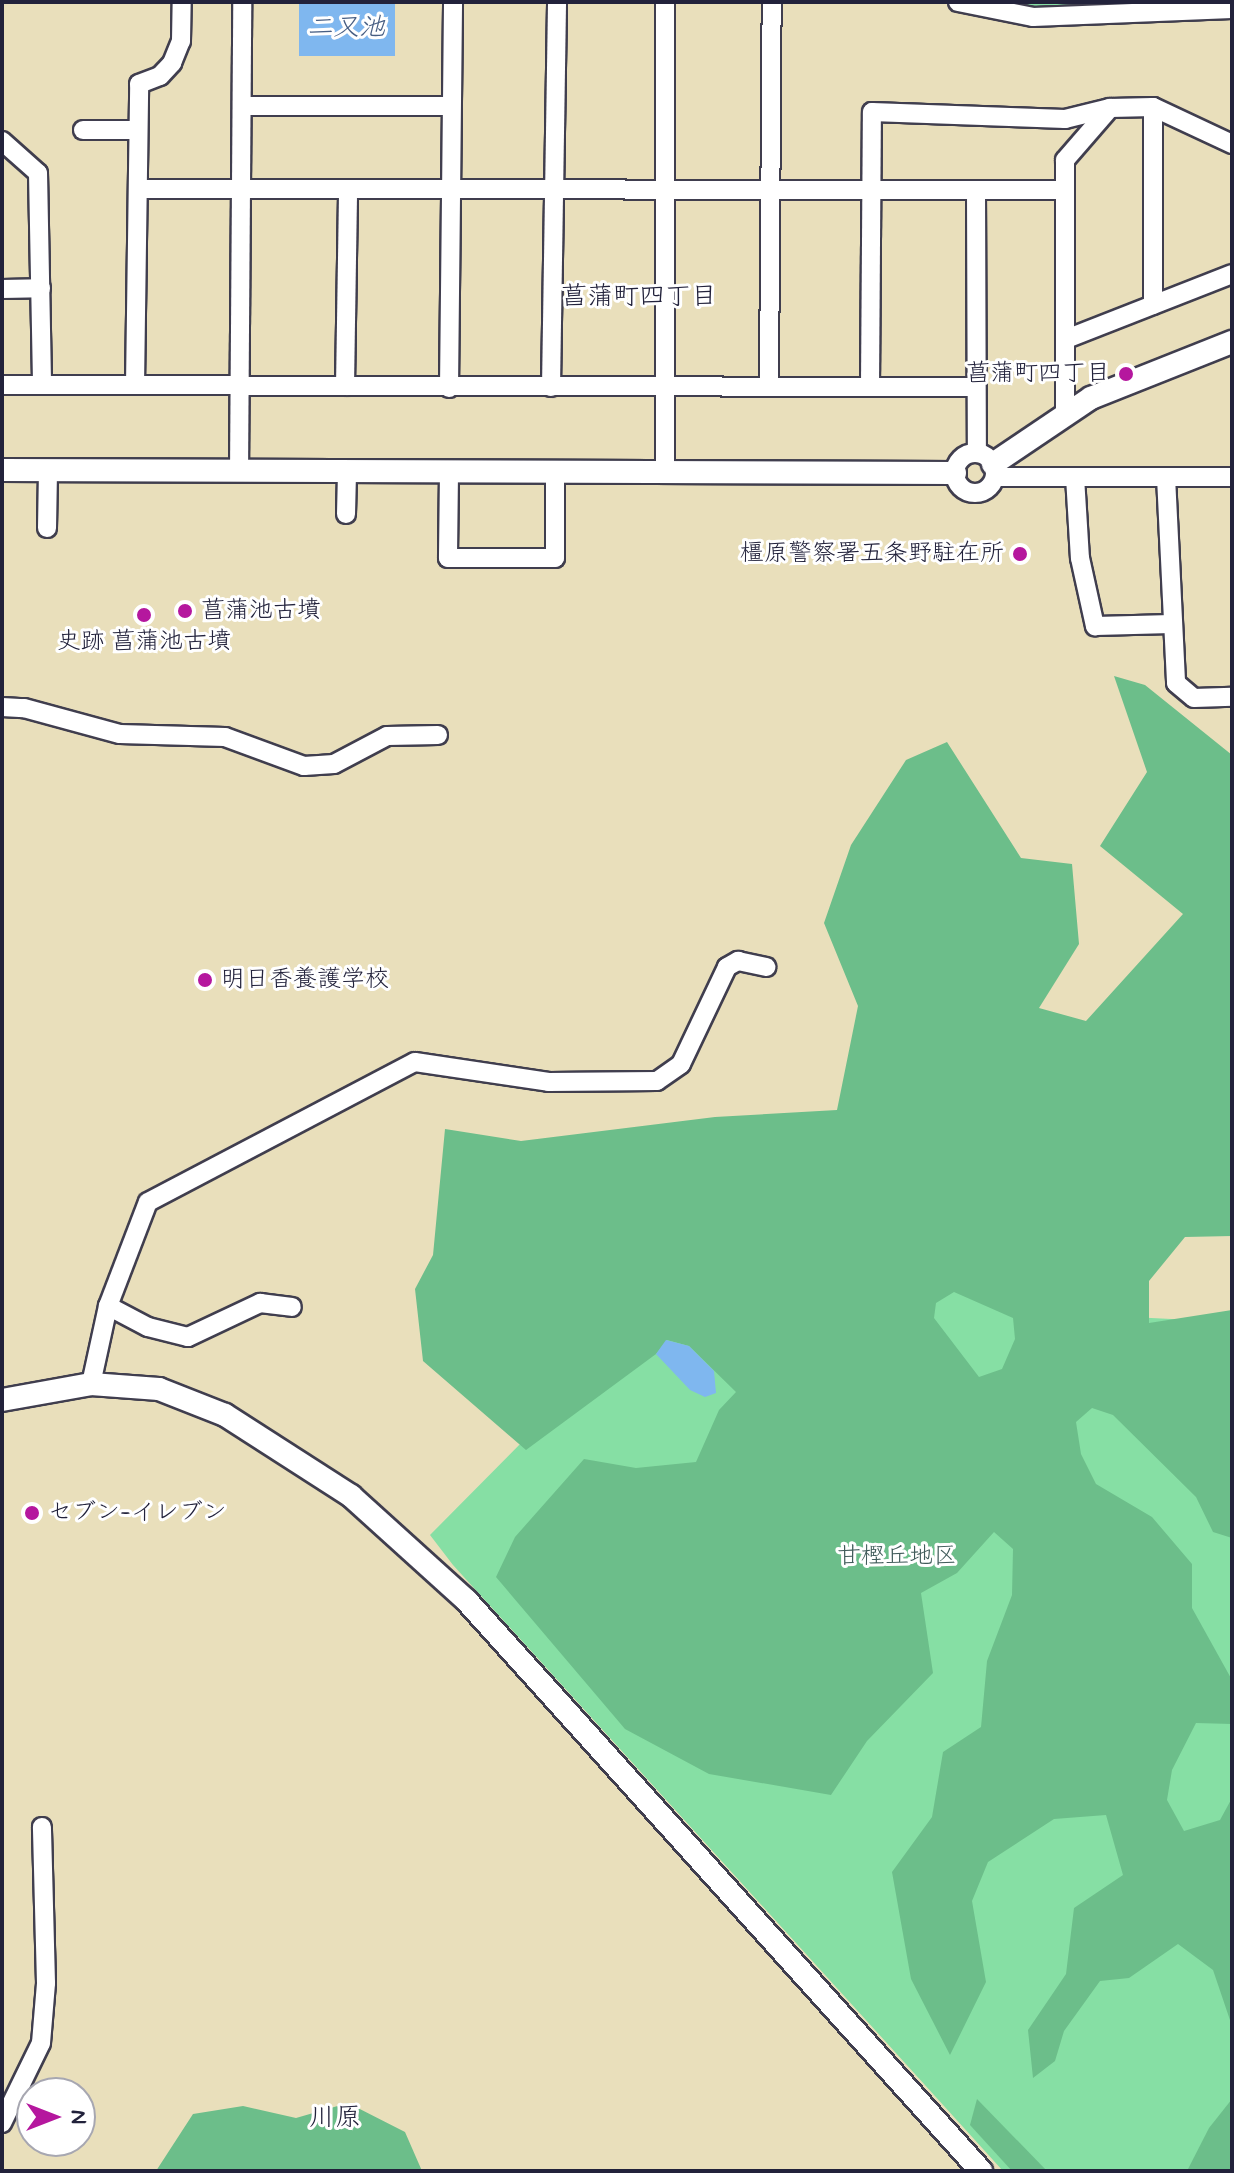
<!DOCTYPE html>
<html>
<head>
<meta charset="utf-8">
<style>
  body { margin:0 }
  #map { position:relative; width:1234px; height:2173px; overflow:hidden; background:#e9dfbb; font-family:Mynerve,"Klee One",sans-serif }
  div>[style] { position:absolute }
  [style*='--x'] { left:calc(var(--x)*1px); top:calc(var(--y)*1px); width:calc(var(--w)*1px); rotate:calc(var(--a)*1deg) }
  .green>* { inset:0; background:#86dfa4 }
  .forest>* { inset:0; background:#6cbe8a }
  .water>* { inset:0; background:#7fb7ef; transform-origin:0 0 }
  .roads { filter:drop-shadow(2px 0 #403e4e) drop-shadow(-2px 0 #403e4e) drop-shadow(0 2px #403e4e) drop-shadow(0 -2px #403e4e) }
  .minor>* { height:18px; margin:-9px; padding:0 9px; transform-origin:9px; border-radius:9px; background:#fff }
  .minor>.ring { margin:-9px; padding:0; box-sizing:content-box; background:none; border:18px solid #fff; border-radius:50% }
  .tertiary>* { height:22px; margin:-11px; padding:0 11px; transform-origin:11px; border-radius:11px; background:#fff }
  .dots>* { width:22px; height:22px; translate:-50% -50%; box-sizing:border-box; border:4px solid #fff; border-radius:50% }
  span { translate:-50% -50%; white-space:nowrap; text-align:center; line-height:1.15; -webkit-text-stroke:6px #fff; paint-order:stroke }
  .poi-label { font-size:24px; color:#22223b }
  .right { translate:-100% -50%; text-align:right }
  .left { translate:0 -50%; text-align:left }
  .park-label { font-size:24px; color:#405b5a }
  .water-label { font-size:26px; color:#475e83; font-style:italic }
  .neighbourhood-label { font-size:26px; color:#22223b }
  .frame { position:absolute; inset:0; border:4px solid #22223b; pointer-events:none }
  .north { position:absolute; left:16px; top:2077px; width:80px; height:80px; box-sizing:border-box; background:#fff; border:2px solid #a7a7b1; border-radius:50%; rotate:90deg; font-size:22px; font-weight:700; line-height:32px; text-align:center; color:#22223b }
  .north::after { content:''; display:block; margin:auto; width:28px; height:36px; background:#b5179e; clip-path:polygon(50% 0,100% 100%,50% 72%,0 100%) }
</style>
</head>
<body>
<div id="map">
  <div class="green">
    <div style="clip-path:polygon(990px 2px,1206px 2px,1016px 8px)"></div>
    <div style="clip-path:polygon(472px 1169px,1131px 1317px,1232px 1322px,1232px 2171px,1003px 2171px,453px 1565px,430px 1535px,528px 1436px)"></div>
  </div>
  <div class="forest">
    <div style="clip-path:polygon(evenodd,1114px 676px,1145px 685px,1232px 755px,1232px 1236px,1185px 1237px,1149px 1281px,1149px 1323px,1232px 1310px,1232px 1538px,1213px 1532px,1196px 1497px,1113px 1415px,1092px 1408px,1076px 1422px,1081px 1454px,1096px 1484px,1152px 1517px,1192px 1564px,1192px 1608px,1232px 1680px,1232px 1724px,1196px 1723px,1172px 1770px,1167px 1800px,1184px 1831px,1220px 1820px,1232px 1798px,1232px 2026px,1213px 1970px,1178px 1944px,1129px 1978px,1100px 1981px,1064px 2031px,1055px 2061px,1033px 2078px,1028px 2030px,1066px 1974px,1074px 1908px,1123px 1875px,1106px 1815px,1054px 1819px,988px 1862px,972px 1901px,986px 1982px,950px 2055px,911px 1979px,892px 1872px,932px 1817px,943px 1752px,981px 1727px,987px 1661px,1012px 1595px,1013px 1549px,994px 1532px,957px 1573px,921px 1593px,933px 1673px,867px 1741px,831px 1795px,709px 1774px,625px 1729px,496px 1577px,515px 1537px,584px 1459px,636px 1468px,696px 1462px,719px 1410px,736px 1392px,689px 1346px,667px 1340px,656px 1354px,526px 1450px,423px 1361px,415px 1289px,433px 1255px,445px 1129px,521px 1141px,715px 1117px,837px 1110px,858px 1006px,824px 923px,851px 845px,906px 760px,947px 742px,1021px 858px,1072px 864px,1079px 944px,1039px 1008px,1086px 1021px,1183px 914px,1100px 846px,1147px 772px,1114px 676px,954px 1292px,1013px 1318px,1015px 1339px,1002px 1369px,979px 1377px,934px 1318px,936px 1303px,954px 1292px)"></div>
    <div style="clip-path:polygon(977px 2099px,1047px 2171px,1012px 2171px,970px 2125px)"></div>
    <div style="clip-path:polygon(1232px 2099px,1232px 2171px,1187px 2171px,1209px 2128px)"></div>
    <div style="clip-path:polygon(348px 2103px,405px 2132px,422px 2171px,156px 2171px,193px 2114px,243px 2106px,296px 2118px)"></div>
  </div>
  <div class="water">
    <div style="left:299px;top:2px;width:96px;height:54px"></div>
    <div style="clip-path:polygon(666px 1340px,689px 1346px,714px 1371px,716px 1393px,705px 1397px,690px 1390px,656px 1354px)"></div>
  </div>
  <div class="roads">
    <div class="minor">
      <div style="--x:958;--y:2;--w:76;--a:11.3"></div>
      <div style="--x:1033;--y:17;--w:199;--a:-2.3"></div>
      <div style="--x:242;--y:106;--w:209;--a:0"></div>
      <div style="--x:83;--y:130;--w:55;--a:0"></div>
      <div style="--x:2;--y:141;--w:48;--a:41.6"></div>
      <div style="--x:38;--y:173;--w:212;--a:88.9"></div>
      <div style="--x:138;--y:189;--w:926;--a:0.06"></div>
      <div style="--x:976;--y:191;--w:262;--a:89.8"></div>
      <div style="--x:2;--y:289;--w:39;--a:-1"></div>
      <div style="--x:1153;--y:305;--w:198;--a:-90"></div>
      <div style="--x:1066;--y:339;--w:178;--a:-21.4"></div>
      <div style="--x:2;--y:385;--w:974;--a:0.12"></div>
      <div style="--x:135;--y:385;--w:301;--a:-89.2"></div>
      <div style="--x:139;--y:84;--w:22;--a:-21"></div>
      <div style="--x:160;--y:76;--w:18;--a:-47"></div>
      <div style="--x:172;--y:63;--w:24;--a:-68"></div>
      <div style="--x:181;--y:41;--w:39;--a:-89"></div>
      <div style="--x:345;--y:386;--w:196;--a:-89.1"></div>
      <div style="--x:769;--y:386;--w:384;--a:-89.6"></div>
      <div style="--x:870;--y:386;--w:274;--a:-89.6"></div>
      <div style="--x:872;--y:112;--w:193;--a:2.1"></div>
      <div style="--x:1065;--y:119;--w:46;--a:-13.7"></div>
      <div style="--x:1110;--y:108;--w:43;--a:-1.3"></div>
      <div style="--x:1153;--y:107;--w:87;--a:25.1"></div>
      <div style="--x:551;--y:387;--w:385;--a:-89.1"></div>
      <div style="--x:449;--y:388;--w:386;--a:-89.4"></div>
      <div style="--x:1065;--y:412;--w:252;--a:-90"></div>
      <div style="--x:1065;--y:160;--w:69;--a:-49.1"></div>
      <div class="ring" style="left:955px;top:453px;width:22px;height:22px"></div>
      <div style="--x:239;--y:472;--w:470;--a:-89.6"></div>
      <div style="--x:449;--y:473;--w:85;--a:90.7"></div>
      <div style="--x:448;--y:558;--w:107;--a:0"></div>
      <div style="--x:555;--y:558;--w:85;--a:-90"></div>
      <div style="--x:665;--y:474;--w:472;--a:-90"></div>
      <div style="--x:995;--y:477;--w:237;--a:0"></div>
      <div style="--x:1075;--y:477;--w:81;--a:86.5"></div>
      <div style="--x:1080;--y:558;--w:70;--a:77.6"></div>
      <div style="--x:1095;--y:626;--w:77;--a:-1.5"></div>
      <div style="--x:1166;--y:477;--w:206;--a:87.2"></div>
      <div style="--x:1176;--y:683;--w:23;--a:40"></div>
      <div style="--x:1194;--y:698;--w:38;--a:-2"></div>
      <div style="--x:346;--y:514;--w:42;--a:-88.6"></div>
      <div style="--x:47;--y:528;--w:57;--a:-89"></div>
      <div style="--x:2;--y:707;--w:22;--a:3"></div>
      <div style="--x:24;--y:708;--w:99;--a:15.2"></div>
      <div style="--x:120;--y:734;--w:105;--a:1.6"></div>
      <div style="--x:225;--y:737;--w:84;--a:20.2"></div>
      <div style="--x:304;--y:766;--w:30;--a:-4"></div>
      <div style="--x:334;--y:764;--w:60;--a:-27.8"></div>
      <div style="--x:387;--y:736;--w:51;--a:-1.1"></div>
      <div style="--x:108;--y:1306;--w:45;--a:27.7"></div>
      <div style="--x:148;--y:1327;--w:41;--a:14"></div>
      <div style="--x:188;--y:1337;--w:80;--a:-25.3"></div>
      <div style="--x:260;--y:1303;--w:32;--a:7"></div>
      <div style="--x:91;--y:1384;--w:80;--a:-77.7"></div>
      <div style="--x:108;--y:1306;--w:111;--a:-69"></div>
      <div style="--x:148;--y:1202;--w:301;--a:-27.7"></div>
      <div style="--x:415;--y:1062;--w:135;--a:8.5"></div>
      <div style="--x:549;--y:1082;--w:108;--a:-0.5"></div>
      <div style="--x:657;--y:1081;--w:29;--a:-35"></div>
      <div style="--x:681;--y:1064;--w:107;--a:-64.6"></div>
      <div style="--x:727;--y:967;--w:13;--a:-29"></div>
      <div style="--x:738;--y:961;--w:29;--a:12"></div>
      <div style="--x:2;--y:2123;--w:89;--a:-64"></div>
      <div style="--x:41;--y:2043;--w:60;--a:-85.2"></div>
      <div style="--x:46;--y:1983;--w:156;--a:-91.5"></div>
    </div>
    <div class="tertiary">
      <div style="--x:993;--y:464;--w:118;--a:-34"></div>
      <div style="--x:1091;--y:398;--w:152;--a:-21.7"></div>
      <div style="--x:2;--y:470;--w:953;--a:0.18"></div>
      <div style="--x:2;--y:1400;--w:90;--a:-10.2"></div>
      <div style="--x:91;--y:1384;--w:68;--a:4.2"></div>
      <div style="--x:159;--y:1389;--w:71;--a:21.5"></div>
      <div style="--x:225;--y:1415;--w:150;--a:32.7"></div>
      <div style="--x:351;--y:1496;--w:155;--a:42.1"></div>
      <div style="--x:466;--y:1600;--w:769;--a:47.95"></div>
    </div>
  </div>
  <div class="dots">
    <div style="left:1126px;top:374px;background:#b5179e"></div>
    <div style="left:1020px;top:554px;background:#b5179e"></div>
    <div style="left:185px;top:611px;background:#b5179e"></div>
    <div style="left:144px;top:615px;background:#b5179e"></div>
    <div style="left:205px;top:980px;background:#b5179e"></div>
    <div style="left:32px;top:1513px;background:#b5179e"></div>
  </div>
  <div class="poi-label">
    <span class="right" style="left:1110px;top:374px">菖蒲町四丁目</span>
    <span class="right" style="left:1004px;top:554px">橿原警察署五条野駐在所</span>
    <span class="left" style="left:201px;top:611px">菖蒲池古墳</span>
    <span style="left:144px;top:642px">史跡 菖蒲池古墳</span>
    <span class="left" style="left:221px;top:980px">明日香養護学校</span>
    <span class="left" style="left:48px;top:1513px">セブン-イレブン</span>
  </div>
  <div class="park-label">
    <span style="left:897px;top:1557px">甘樫丘地区</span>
  </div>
  <div class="water-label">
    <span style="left:346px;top:29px">二又池</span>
  </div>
  <div class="neighbourhood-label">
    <span style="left:639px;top:298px">菖蒲町四丁目</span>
    <span style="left:335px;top:2119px">川原</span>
  </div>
  <div class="frame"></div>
  <div class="north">N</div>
</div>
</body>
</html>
